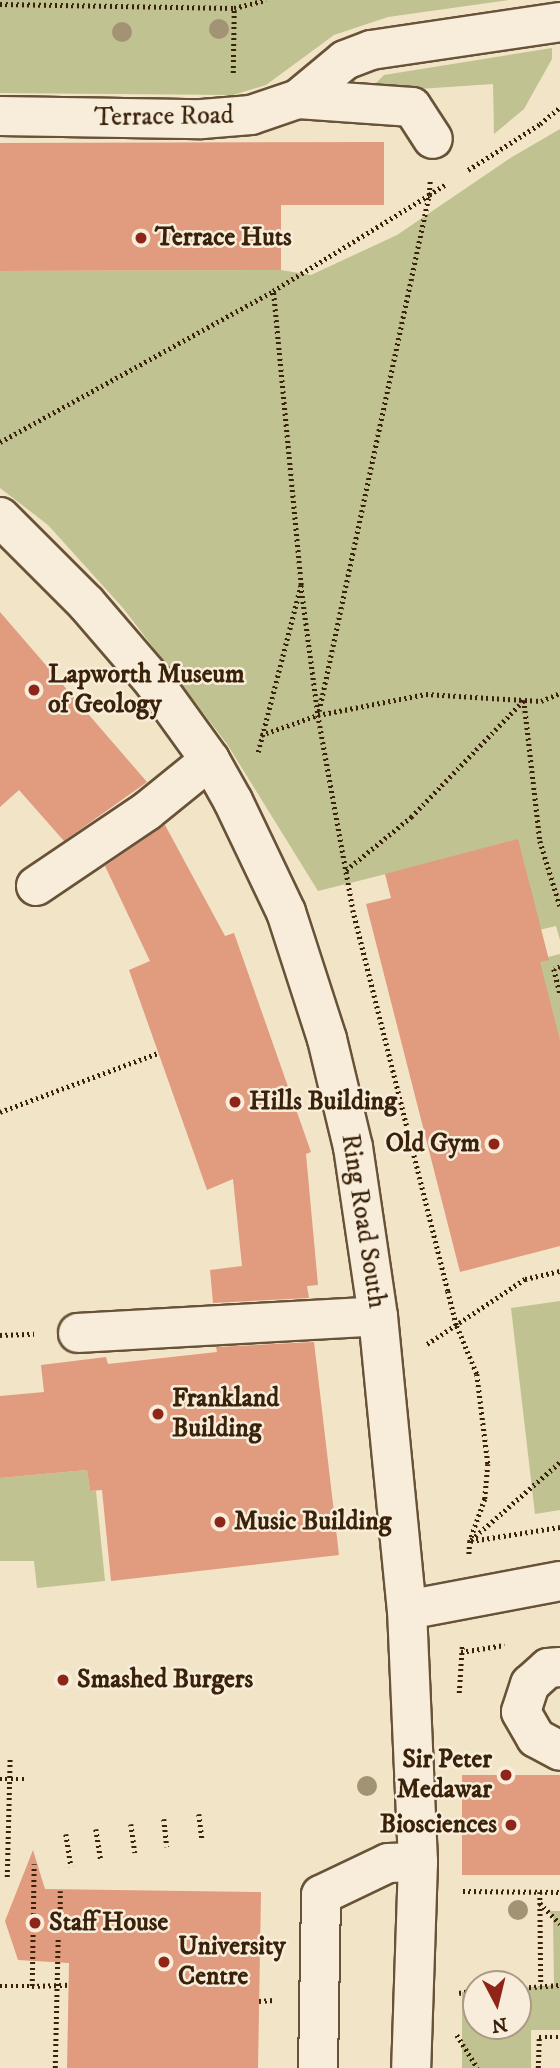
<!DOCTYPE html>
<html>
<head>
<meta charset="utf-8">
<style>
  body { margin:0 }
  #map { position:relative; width:560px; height:2068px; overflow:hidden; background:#f2e4c6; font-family:"IM FELL DW Pica",serif }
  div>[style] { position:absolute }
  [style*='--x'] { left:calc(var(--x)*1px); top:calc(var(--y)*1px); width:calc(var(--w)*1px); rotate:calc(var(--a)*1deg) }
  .green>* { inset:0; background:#c0c291 }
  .building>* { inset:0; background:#e19b7f; transform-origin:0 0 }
  .path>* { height:4.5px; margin-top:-2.25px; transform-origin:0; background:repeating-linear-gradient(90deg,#3a2109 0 2px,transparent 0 5.5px) }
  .roads { filter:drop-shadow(2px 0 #685238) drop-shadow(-2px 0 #685238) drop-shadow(0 2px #685238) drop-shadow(0 -2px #685238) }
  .minor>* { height:38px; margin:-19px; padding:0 19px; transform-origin:19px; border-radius:19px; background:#f7edda }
  .path-bridge>* { height:4.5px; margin-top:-2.25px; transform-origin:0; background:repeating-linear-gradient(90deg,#3a2109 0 2px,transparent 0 5.5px) }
  .trees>* { width:20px; height:20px; margin:-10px; border-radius:50%; background:#a39375 }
  .dots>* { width:19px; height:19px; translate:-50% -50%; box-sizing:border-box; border:4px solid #f7edda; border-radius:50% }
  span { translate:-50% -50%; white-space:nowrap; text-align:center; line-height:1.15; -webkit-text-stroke:5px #f7edda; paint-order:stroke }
  .street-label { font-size:26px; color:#3a2109 }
  .poi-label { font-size:26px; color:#3a2109; font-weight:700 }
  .left { translate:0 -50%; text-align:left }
  .right { translate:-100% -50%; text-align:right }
  .north { position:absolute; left:462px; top:1970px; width:70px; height:70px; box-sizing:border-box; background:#f7edda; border:2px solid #ab9b86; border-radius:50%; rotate:173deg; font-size:19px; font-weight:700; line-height:28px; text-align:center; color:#3a2109 }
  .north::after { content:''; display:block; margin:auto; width:24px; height:32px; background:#8f2418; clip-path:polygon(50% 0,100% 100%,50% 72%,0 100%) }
</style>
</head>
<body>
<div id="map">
  <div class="green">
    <div style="clip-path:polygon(0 0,509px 0,388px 17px,334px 35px,266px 85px,233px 95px,0 93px)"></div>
    <div style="clip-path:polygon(552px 48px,552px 59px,524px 109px,494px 134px,493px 84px,389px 91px,378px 89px,375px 84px,384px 75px)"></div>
    <div style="clip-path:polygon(560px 129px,560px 940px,556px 926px,539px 930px,386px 874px,318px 891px,227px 744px,123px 608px,48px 525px,0 488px,0 271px,281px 270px,311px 275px,397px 235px,512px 157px)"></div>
    <div style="clip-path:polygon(560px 954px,560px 1052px,536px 960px)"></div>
    <div style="clip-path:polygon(560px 1301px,560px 1510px,535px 1514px,511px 1308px)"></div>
    <div style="clip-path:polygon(87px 1470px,90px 1491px,96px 1491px,105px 1581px,37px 1588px,34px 1561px,0 1561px,0 1478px)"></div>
    <div style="clip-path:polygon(547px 1911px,560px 1911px,560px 2030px,531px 2030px,531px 2068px,462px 2068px,462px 1992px,476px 1991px,476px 2026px,518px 2026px,518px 1988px,554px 1985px,553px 1916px)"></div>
  </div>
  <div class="building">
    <div style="clip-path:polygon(384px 142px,384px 205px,281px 205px,281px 270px,0 271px,0 143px)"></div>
    <div style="clip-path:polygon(0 612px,147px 782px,64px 841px,19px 790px,0 807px)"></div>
    <div style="clip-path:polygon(165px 825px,225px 936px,234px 933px,311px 1152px,306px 1154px,318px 1285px,307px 1286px,309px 1298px,213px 1303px,210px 1270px,242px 1266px,233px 1179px,207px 1190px,129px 970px,150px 961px,105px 866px)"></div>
    <div style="clip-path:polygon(518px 839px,549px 960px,540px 962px,560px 1041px,560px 1246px,460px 1272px,366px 904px,391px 898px,385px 874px)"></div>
    <div style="clip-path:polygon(314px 1342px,339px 1555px,111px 1581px,102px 1490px,90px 1491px,87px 1470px,0 1478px,0 1396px,44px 1392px,41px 1365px,106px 1357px,108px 1364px,217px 1352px,216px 1347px)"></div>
    <div style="left:462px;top:1775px;width:98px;height:100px"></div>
    <div style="clip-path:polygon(33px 1850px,45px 1889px,261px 1892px,258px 2068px,67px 2068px,69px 1963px,18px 1960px,5px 1921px)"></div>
  </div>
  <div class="path">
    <div style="--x:0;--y:4;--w:234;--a:1"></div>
    <div style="--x:234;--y:8;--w:33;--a:-14"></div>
    <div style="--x:233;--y:73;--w:65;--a:-89.1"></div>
    <div style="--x:468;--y:170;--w:85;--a:-32.6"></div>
    <div style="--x:540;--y:124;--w:26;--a:-40"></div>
    <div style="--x:0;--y:442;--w:312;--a:-28.9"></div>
    <div style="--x:273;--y:291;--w:183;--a:-31.6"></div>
    <div style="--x:429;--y:195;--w:14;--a:-86"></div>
    <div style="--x:301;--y:585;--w:131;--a:82.5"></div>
    <div style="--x:318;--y:715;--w:198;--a:79.8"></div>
    <div style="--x:353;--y:910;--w:393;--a:76"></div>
    <div style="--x:448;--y:1291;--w:36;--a:76"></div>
    <div style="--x:457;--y:1326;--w:52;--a:67.4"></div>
    <div style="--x:477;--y:1374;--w:91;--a:83"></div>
    <div style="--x:488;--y:1464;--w:35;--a:95"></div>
    <div style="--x:485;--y:1499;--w:45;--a:109.7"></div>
    <div style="--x:470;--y:1541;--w:13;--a:94"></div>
    <div style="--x:319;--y:711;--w:528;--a:-77.97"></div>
    <div style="--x:429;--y:195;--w:20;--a:-33"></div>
    <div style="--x:261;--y:735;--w:60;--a:-19.3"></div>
    <div style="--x:318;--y:715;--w:110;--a:-11"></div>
    <div style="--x:426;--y:694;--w:115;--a:3.5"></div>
    <div style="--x:541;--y:701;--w:21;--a:-23"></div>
    <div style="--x:258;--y:752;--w:172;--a:-75.6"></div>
    <div style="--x:301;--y:585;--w:295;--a:-95.4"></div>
    <div style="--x:346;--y:870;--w:84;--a:-39.2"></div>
    <div style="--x:411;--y:817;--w:163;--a:-46"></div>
    <div style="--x:524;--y:700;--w:142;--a:83.5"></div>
    <div style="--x:540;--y:841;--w:68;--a:72.9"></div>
    <div style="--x:560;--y:967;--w:6;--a:162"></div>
    <div style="--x:554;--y:969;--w:25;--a:76"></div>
    <div style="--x:0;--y:1112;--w:169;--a:-20.5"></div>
    <div style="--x:0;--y:1335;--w:34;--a:-2"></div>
    <div style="--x:427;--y:1344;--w:118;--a:-33.6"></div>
    <div style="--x:525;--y:1279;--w:36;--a:-13"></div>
    <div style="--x:471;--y:1540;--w:118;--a:-41.2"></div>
    <div style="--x:471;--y:1541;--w:90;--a:-8.9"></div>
    <div style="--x:461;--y:1652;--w:44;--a:-9.2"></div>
    <div style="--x:459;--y:1693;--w:47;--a:-86.3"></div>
    <div style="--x:0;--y:1779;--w:24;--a:0"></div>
    <div style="--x:199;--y:1814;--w:26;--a:83"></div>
    <div style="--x:164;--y:1819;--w:28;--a:84"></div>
    <div style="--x:131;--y:1824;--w:29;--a:82"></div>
    <div style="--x:96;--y:1829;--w:32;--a:81"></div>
    <div style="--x:66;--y:1834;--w:33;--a:81"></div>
    <div style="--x:7;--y:1877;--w:120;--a:-88.6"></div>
    <div style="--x:463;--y:1891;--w:97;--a:0.6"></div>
    <div style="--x:540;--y:1892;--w:94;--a:89.4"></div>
    <div style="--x:540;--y:1903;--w:29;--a:46"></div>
    <div style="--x:60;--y:1909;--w:18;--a:-90"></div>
    <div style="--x:0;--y:1986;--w:32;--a:0"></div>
    <div style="--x:32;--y:1986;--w:122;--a:-89.1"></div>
    <div style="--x:518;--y:1988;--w:42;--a:-4.1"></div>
    <div style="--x:459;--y:1993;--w:17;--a:-10"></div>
    <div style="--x:259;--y:2001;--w:15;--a:-4"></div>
    <div style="--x:457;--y:2035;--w:39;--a:58"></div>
    <div style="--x:55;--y:2068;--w:129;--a:-88.7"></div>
    <div style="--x:538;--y:2068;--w:31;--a:-88"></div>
    <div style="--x:539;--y:2037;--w:21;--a:0"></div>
  </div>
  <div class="roads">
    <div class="minor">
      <div style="--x:298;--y:99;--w:114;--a:4"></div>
      <div style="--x:412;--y:107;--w:38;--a:57"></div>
      <div style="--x:0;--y:116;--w:202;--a:0.9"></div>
      <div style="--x:202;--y:119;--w:49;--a:-4.7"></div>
      <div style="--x:251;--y:115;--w:50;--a:-18.8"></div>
      <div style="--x:298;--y:99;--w:61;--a:-39.7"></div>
      <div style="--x:345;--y:60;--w:28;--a:-21"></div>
      <div style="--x:371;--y:50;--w:191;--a:-8.4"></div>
      <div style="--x:0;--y:517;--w:122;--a:45"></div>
      <div style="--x:86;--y:603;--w:103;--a:49.3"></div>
      <div style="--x:153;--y:681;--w:97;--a:54.2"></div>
      <div style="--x:210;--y:760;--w:47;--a:60.7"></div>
      <div style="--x:233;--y:801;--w:123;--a:64.5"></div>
      <div style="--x:286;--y:912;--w:133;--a:72.1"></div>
      <div style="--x:327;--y:1039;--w:111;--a:76.5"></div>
      <div style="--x:353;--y:1147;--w:171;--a:81.6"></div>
      <div style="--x:378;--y:1316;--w:295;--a:84.4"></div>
      <div style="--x:407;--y:1610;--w:252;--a:87.5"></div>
      <div style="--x:418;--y:1862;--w:206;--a:91.9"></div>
      <div style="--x:36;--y:886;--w:134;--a:-34"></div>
      <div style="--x:147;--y:811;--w:81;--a:-39"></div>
      <div style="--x:78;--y:1333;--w:300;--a:-3.2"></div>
      <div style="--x:407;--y:1610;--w:156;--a:-10.7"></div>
      <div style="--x:560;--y:1667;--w:12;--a:175"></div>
      <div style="--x:548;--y:1668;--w:24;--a:138"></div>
      <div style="--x:530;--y:1684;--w:29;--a:108"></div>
      <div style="--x:521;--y:1712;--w:30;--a:60"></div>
      <div style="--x:536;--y:1738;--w:27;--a:28"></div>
      <div style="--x:318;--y:2068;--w:173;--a:-89"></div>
      <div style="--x:321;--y:1895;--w:74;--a:-25.5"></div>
      <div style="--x:388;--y:1863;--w:30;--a:-2"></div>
    </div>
  </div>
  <div class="path-bridge">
    <div style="--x:32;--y:1986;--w:37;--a:-2"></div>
  </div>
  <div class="trees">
    <div style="left:219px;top:29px"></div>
    <div style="left:122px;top:32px"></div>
    <div style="left:367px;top:1786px"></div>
    <div style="left:518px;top:1910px"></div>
  </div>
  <div class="dots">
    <div style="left:141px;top:238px;background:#8f2418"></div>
    <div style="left:34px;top:690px;background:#8f2418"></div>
    <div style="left:235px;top:1102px;background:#8f2418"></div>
    <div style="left:494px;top:1144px;background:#8f2418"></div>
    <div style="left:158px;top:1414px;background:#8f2418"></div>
    <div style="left:220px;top:1522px;background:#8f2418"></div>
    <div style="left:63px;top:1680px;background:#8f2418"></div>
    <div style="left:506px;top:1775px;background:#8f2418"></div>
    <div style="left:511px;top:1825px;background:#8f2418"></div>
    <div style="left:35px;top:1923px;background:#8f2418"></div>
    <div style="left:164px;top:1962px;background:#8f2418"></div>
  </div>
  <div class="street-label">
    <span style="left:164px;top:117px;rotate:-1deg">Terrace Road</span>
    <span style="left:363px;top:1221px;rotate:81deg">Ring Road South</span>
  </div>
  <div class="poi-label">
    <span class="left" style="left:155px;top:238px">Terrace Huts</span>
    <span class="left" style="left:48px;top:690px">Lapworth Museum<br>of Geology</span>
    <span class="left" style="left:249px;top:1102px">Hills Building</span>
    <span class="right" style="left:480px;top:1144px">Old Gym</span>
    <span class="left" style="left:172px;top:1414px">Frankland<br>Building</span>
    <span class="left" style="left:234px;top:1522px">Music Building</span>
    <span class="left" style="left:77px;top:1680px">Smashed Burgers</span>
    <span class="right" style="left:492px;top:1775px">Sir Peter<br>Medawar</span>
    <span class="right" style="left:497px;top:1825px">Biosciences</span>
    <span class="left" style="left:49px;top:1923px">Staff House</span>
    <span class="left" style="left:178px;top:1962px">University<br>Centre</span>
  </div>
  <div class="north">N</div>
</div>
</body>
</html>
